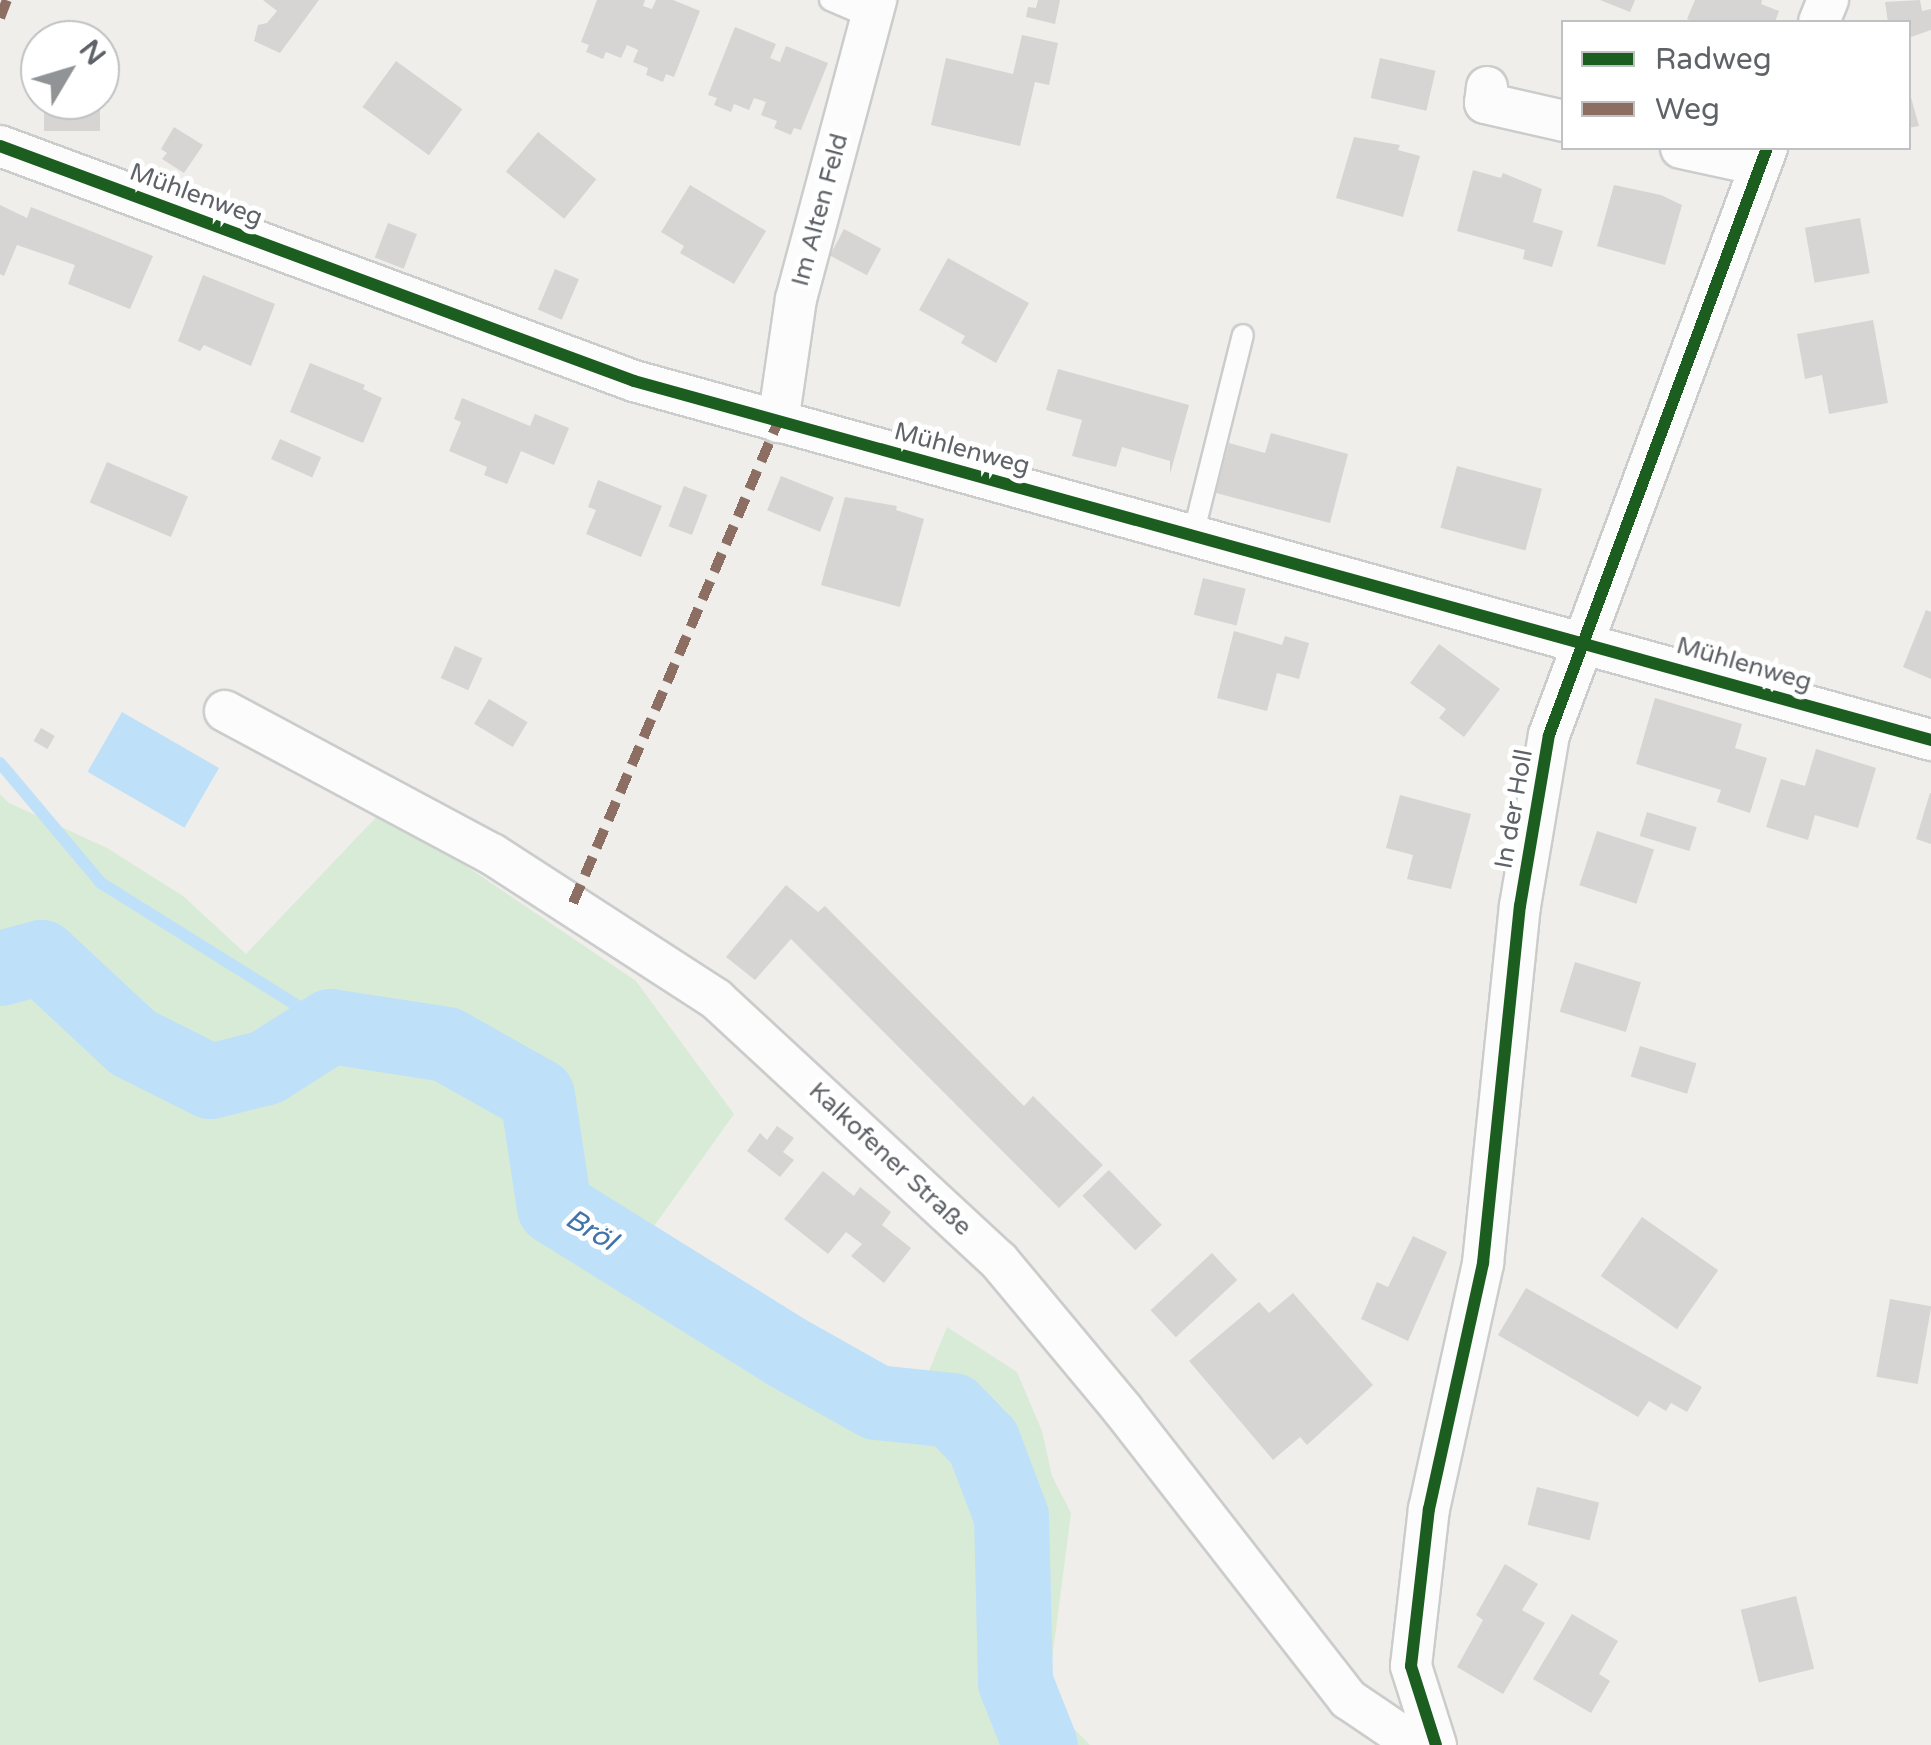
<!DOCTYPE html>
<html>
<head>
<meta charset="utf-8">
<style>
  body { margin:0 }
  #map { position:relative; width:1931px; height:1745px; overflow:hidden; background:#efeeea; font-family:"Varela Round",sans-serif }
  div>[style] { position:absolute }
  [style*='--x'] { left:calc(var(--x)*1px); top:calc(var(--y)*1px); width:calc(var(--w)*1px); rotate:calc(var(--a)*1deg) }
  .green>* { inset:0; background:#d8ebd6 }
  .water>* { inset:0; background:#bfe0f9; transform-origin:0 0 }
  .stream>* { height:12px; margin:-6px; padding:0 6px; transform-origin:6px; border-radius:6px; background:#bfe0f9 }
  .river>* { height:75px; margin:-37.5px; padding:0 37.5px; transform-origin:37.5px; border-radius:37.5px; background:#bfe0f9 }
  .building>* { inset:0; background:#d6d5d3; transform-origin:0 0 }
  .roads { filter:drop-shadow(2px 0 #cbcccc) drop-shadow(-2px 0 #cbcccc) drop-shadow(0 2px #cbcccc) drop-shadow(0 -2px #cbcccc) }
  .service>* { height:20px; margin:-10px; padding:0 10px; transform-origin:10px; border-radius:10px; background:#fdfcfc }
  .minor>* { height:40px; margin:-20px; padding:0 20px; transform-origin:20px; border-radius:20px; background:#fdfcfc }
  .quiet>* { height:10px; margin-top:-5px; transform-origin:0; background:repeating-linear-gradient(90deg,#8d6e63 0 20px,transparent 0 30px) }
  .cycleway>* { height:12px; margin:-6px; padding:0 6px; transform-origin:6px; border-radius:6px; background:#1b5e20 }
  span { translate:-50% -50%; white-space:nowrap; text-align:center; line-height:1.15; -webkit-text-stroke:10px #fff; paint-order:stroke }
  .street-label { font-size:25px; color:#5f6368 }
  .water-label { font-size:28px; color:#4174aa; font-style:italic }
  .legend { position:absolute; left:1561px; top:20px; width:350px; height:130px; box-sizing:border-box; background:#fff; border:2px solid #bfc1c3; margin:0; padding:12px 18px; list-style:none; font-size:30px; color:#5f6368 }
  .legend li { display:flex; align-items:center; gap:20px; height:50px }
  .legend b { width:50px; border:2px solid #bfc1c3 }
  .north { position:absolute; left:20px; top:20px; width:100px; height:100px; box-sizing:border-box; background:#fff; border:2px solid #bfc1c3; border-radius:50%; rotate:52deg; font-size:28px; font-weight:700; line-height:40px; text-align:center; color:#5f6368 }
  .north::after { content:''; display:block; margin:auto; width:35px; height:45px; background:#919496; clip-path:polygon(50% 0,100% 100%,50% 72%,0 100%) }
</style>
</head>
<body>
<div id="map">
  <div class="green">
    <div style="clip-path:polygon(0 794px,9px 803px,107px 848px,183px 896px,246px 954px,383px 810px,636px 981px,734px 1114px,652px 1229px,759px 1316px,922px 1388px,947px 1327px,1017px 1372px,1042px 1431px,1052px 1476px,1071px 1513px,1048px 1691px,1057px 1712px,1090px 1745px,0 1745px)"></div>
  </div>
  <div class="water">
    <div style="left:122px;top:712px;width:112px;height:69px;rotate:30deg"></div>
  </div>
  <div class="stream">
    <div style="--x:0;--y:763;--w:157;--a:49.9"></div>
    <div style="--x:101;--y:883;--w:270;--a:32"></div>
  </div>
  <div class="river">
    <div style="--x:0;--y:968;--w:42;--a:-15"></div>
    <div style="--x:41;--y:957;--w:125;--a:43"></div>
    <div style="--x:132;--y:1042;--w:87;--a:26.6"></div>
    <div style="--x:210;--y:1081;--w:58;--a:-14"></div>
    <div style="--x:266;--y:1067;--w:76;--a:-32.6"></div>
    <div style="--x:330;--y:1026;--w:117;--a:8.8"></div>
    <div style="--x:446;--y:1044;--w:104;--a:29.3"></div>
    <div style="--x:537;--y:1095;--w:113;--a:81.4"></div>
    <div style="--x:554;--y:1207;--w:272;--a:31.9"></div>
    <div style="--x:785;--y:1351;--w:104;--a:29.3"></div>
    <div style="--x:876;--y:1402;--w:76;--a:6"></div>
    <div style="--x:952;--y:1410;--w:45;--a:45.9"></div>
    <div style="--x:983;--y:1442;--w:79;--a:69.3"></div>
    <div style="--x:1011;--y:1516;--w:166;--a:88.6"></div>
    <div style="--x:1015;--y:1682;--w:68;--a:68.4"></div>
  </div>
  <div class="building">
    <div style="clip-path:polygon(263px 0,319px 0,280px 53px,254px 41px,258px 25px,267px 23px,277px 11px)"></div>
    <div style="clip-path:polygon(597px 0,645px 0,643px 6px,652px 9px,656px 0,673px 0,700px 11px,674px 77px,666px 74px,663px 82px,646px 75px,648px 68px,633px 62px,638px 50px,627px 45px,621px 58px,606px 52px,603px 59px,586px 52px,589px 45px,581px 42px)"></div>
    <div style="clip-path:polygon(1038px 0,1060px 0,1055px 24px,1026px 17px,1028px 7px,1036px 8px)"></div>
    <div style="clip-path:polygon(1600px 0,1635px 0,1630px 12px)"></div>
    <div style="clip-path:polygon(1695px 0,1762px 0,1761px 4px,1779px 11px,1775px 22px,1695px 22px,1687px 19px)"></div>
    <div style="clip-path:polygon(1920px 0,1922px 11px,1931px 9px,1931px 30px,1908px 38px,1908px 22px,1888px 22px,1885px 2px)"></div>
    <div style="clip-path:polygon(735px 27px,776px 44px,770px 58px,780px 62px,786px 46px,828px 63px,801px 130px,794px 128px,791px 135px,774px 128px,777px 121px,761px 115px,766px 102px,754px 98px,749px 110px,734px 104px,731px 112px,714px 105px,717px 98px,708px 95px)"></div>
    <div style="clip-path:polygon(1022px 35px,1058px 43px,1049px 85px,1035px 82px,1020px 146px,931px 125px,946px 58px,1013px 74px)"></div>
    <div style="left:1380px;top:58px;width:57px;height:41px;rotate:13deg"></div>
    <div style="left:396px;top:61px;width:82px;height:57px;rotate:36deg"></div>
    <div style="clip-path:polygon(1908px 87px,1919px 126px,1908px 128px)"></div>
    <div style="left:44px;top:100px;width:56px;height:31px"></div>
    <div style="clip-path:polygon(174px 127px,203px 145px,184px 173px,162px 159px,167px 153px,161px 149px)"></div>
    <div style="left:538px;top:132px;width:75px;height:51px;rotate:39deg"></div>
    <div style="clip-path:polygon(1354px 137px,1400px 145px,1398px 150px,1420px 156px,1403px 217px,1336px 198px)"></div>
    <div style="clip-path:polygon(1473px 170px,1501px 178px,1503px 173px,1542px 189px,1533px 222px,1563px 231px,1552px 267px,1523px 259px,1525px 250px,1457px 231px)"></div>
    <div style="clip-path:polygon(690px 185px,766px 231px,734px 284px,680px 253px,684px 246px,661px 232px)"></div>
    <div style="clip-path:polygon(1614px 185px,1661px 195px,1682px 205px,1665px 265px,1597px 246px)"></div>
    <div style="clip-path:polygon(0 205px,27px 218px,31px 207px,153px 256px,130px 309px,68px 284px,75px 265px,17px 245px,4px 276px,0 274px)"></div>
    <div style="left:1860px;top:218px;width:56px;height:56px;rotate:80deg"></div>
    <div style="left:388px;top:223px;width:31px;height:37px;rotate:21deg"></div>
    <div style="left:844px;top:229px;width:42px;height:30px;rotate:28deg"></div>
    <div style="clip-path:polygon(948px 258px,1029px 303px,996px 363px,961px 343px,965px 336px,919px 310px)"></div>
    <div style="left:555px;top:269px;width:26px;height:44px;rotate:23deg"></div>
    <div style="clip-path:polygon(203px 275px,275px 304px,251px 366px,204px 345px,200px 351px,178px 341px)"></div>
    <div style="clip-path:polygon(1873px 320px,1888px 403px,1829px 414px,1822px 375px,1805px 379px,1797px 334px)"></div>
    <div style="clip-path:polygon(310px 363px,365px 385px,363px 389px,382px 398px,363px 443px,290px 412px)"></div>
    <div style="clip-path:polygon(1058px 369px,1189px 405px,1170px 474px,1170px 461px,1122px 447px,1116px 467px,1072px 456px,1082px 420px,1046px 410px)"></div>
    <div style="clip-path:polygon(462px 398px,530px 426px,535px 414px,569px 428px,554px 465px,521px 451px,507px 484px,484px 475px,487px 467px,449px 451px,461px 422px,454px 419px)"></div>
    <div style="clip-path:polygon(1271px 433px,1348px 454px,1330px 523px,1216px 493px,1229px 443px,1265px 453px)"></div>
    <div style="left:280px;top:439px;width:45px;height:22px;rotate:24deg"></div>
    <div style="left:107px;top:462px;width:88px;height:44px;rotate:23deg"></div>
    <div style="left:1457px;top:466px;width:88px;height:64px;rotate:15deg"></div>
    <div style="left:781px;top:476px;width:57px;height:37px;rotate:22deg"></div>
    <div style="clip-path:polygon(598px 480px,662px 506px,641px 557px,586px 534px,596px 510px,588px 507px)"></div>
    <div style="left:684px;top:486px;width:25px;height:43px;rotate:21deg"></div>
    <div style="clip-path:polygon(845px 497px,897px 506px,896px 510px,924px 519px,900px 607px,821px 585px)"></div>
    <div style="left:1203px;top:578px;width:44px;height:38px;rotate:14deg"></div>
    <div style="clip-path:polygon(1926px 610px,1931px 612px,1931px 679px,1903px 667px)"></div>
    <div style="clip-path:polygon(1234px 631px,1282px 645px,1285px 636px,1309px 643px,1299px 679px,1277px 673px,1267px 711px,1217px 698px)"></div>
    <div style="clip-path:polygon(1439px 644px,1500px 689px,1464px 737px,1439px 718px,1446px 709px,1410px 683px)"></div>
    <div style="left:455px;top:646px;width:30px;height:35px;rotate:24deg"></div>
    <div style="clip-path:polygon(1655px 698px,1742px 724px,1735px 748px,1767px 758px,1750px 813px,1717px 802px,1721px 790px,1636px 764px)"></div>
    <div style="left:489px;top:699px;width:45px;height:29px;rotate:31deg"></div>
    <div style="left:41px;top:728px;width:16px;height:15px;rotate:30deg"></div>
    <div style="clip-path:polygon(1816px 749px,1876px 768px,1858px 828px,1815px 815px,1808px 840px,1766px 827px,1781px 779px,1805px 786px)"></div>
    <div style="clip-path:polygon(1930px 793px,1931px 793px,1931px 844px,1916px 839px)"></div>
    <div style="clip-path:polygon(1400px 795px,1471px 814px,1451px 889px,1407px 879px,1413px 855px,1386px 848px)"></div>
    <div style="left:1647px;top:812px;width:52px;height:25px;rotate:17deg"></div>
    <div style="left:1597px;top:831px;width:60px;height:57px;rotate:18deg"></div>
    <div style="clip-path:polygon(786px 885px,818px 912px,825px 906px,1024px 1106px,1033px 1096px,1103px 1165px,1059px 1208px,791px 939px,755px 980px,726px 957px)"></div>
    <div style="left:1575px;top:962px;width:69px;height:52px;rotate:17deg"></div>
    <div style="left:1640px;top:1046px;width:59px;height:32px;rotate:17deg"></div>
    <div style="clip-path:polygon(777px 1126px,794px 1138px,783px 1152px,794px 1160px,780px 1177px,747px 1151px,760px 1133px,767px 1140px)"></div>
    <div style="left:1109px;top:1170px;width:76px;height:37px;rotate:46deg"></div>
    <div style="clip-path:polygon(823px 1171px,854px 1196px,860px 1187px,891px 1212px,882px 1225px,911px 1248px,884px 1283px,851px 1256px,862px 1244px,846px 1232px,828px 1254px,784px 1219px)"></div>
    <div style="left:1642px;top:1217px;width:93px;height:72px;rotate:35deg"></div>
    <div style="clip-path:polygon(1413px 1236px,1447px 1252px,1408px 1341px,1361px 1319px,1377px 1282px,1388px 1287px)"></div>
    <div style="left:1212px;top:1253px;width:37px;height:84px;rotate:47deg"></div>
    <div style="clip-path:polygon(1526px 1288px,1702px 1387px,1687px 1412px,1671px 1403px,1666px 1411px,1649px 1401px,1638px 1417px,1498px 1335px)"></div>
    <div style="clip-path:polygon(1293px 1293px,1373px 1385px,1307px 1445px,1300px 1437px,1273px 1460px,1189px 1361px,1259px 1302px,1269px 1313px)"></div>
    <div style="left:1890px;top:1299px;width:42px;height:79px;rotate:10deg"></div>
    <div style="left:1537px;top:1487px;width:64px;height:39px;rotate:14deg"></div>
    <div style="clip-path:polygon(1505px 1564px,1538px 1584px,1522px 1610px,1545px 1623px,1503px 1694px,1457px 1667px,1483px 1620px,1476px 1615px)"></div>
    <div style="left:1796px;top:1596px;width:75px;height:57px;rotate:76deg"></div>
    <div style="clip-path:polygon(1572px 1614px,1618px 1641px,1599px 1674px,1610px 1681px,1591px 1713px,1533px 1679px)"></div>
  </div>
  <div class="roads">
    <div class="service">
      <div style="--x:830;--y:0;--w:46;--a:23.2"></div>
      <div style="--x:1193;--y:535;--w:206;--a:-76"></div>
    </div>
    <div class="minor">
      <div style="--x:1819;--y:22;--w:24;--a:-68"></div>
      <div style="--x:1487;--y:87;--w:16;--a:97"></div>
      <div style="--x:1485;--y:103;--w:81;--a:12.8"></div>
      <div style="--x:0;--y:146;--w:676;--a:20.34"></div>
      <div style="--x:634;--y:381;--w:1346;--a:15.47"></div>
      <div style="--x:1681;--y:148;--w:80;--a:12.3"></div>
      <div style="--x:778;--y:422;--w:124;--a:-81.7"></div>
      <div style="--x:796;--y:299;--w:310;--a:-75"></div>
      <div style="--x:225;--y:711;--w:303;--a:28.2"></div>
      <div style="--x:492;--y:854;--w:267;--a:32.9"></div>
      <div style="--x:716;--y:999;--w:386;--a:42.8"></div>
      <div style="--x:999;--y:1261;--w:194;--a:50.2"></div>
      <div style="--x:1123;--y:1410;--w:366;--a:52.1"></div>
      <div style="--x:1348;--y:1699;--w:71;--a:34.1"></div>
      <div style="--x:1407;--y:1739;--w:25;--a:-2"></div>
      <div style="--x:1436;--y:1745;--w:83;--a:-107.6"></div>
      <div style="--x:1411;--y:1666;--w:158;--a:-83.5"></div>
      <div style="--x:1429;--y:1509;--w:252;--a:-77.6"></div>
      <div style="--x:1483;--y:1263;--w:359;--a:-84.1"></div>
      <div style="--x:1520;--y:906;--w:173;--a:-80.4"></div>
      <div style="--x:1549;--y:735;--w:626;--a:-69.63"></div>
    </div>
  </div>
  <div class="quiet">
    <div style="--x:0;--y:18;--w:19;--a:-69"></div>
    <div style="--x:573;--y:903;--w:523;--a:-66.92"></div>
  </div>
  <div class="cycleway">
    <div style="--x:0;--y:146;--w:676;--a:20.34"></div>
    <div style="--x:634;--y:381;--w:1346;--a:15.47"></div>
    <div style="--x:1436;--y:1745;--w:83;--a:-107.6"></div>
    <div style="--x:1411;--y:1666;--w:158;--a:-83.5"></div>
    <div style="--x:1429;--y:1509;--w:252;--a:-77.6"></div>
    <div style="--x:1483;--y:1263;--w:359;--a:-84.1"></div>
    <div style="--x:1520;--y:906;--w:173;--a:-80.4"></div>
    <div style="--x:1549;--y:735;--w:626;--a:-69.63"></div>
  </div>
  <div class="street-label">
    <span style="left:196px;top:195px;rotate:20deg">Mühlenweg</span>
    <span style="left:820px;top:210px;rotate:-75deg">Im Alten Feld</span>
    <span style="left:962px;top:449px;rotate:15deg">Mühlenweg</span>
    <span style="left:1744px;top:664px;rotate:16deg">Mühlenweg</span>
    <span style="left:1514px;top:809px;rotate:-80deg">In der Holl</span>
    <span style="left:890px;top:1159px;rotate:43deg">Kalkofener Straße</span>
  </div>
  <div class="water-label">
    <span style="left:591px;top:1230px;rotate:31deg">Bröl</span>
  </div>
  <ul class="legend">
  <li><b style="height:12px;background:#1b5e20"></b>Radweg</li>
  <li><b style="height:12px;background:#8d6e63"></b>Weg</li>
  </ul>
  <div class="north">N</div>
</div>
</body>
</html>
